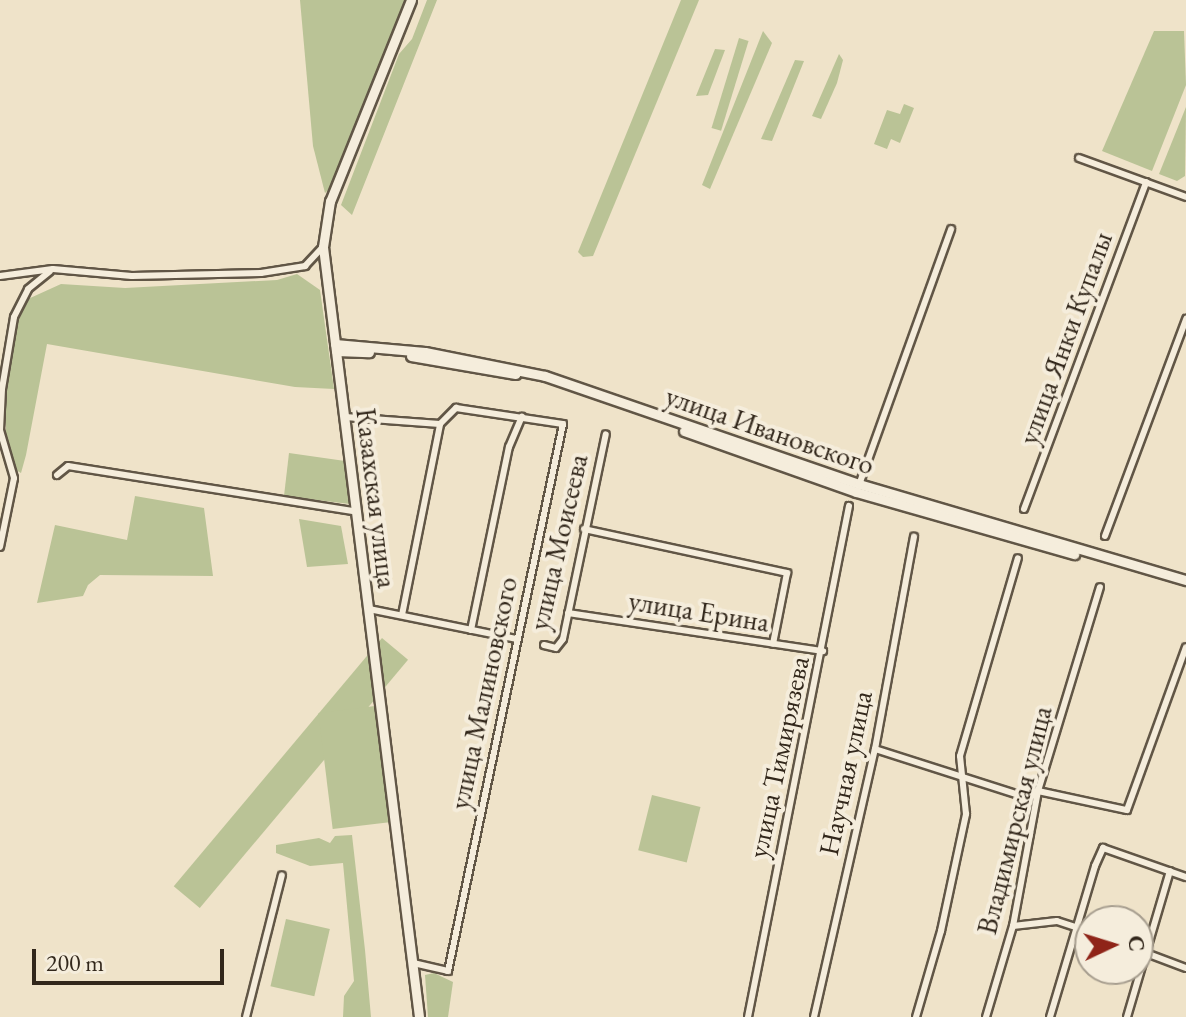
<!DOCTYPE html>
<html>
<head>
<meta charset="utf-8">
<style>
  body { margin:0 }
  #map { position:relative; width:1186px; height:1017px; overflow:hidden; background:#efe3c9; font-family:"EB Garamond",serif }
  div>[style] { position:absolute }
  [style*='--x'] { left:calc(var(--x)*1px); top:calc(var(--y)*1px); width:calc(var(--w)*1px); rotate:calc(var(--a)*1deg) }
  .green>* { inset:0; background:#bac396; transform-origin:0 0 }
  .roads { filter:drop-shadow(2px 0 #615646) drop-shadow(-2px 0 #615646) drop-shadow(0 2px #615646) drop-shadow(0 -2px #615646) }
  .street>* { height:6px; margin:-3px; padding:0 3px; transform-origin:3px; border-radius:3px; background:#f5eddc }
  .secondary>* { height:9px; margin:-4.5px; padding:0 4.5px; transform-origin:4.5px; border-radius:4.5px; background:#f5eddc }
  span { translate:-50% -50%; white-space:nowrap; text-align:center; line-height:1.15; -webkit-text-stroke:8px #f5eddc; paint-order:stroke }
  .street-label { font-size:28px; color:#32271b }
  .north { position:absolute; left:1074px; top:905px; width:80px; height:80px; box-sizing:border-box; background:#f5eddc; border:2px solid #a79e8f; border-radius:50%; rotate:86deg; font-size:22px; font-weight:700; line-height:32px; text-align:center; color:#32271b }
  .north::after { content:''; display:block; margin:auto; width:28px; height:36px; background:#8f2418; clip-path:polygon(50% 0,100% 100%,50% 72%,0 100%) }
  .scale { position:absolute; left:32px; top:949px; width:192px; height:36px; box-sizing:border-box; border:4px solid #32271b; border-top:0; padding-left:10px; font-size:24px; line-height:28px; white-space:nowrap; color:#32271b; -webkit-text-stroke:6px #f5eddc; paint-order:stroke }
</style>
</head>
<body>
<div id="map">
  <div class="green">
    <div style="clip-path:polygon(300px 0,407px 0,333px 186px,325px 193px,313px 146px)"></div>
    <div style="clip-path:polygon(427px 0,437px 0,352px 215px,341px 205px,399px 54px,412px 39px)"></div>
    <div style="clip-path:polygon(681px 0,699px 0,593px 256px,583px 257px,578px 252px)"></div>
    <div style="clip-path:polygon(763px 31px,772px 43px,710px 189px,702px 185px)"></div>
    <div style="clip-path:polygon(1154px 31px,1184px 31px,1186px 85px,1152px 171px,1102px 151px)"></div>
    <div style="left:739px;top:38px;width:10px;height:94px;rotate:17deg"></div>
    <div style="clip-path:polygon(715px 49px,725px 50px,708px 95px,696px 96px)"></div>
    <div style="clip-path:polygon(839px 54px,843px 60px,837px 83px,821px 119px,812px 116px)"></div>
    <div style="clip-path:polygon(795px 60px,804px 61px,772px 141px,761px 139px)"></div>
    <div style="clip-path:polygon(904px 104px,914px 108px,900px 143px,891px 139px,887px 149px,874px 144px,887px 110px,900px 114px)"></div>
    <div style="clip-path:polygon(1186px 107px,1185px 176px,1177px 181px,1159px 174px)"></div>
    <div style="clip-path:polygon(297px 274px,320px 290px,334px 389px,295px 387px,47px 344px,26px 455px,21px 473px,16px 470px,6px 436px,5px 390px,15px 328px,28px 299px,61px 284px,125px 288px,277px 280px)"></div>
    <div style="clip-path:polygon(289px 453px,345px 461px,350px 504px,284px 496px)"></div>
    <div style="clip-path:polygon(135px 496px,204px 508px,213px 576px,100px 575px,88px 585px,83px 596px,37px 603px,55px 525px,127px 540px)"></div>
    <div style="clip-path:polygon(299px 519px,341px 526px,348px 564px,307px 567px)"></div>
    <div style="left:382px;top:638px;width:34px;height:324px;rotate:40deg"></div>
    <div style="left:375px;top:706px;width:117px;height:57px;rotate:83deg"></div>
    <div style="left:652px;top:795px;width:50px;height:57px;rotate:14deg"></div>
    <div style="clip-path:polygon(352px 835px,365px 950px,371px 1017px,343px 1017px,344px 996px,354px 981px,343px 863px,310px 866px,276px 853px,276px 845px,319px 838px,330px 843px,335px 836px)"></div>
    <div style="left:286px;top:919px;width:45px;height:69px;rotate:13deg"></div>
    <div style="clip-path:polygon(434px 973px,453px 982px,448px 1017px,428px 1017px,425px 975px)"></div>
  </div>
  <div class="roads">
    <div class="street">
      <div style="--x:1079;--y:158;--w:114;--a:20"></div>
      <div style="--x:0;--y:276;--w:53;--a:-7.5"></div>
      <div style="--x:53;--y:269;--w:79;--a:5.1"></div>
      <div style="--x:132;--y:276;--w:129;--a:-1.3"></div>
      <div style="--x:261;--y:273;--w:45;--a:-9"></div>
      <div style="--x:305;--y:266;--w:26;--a:-47"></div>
      <div style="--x:345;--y:417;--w:95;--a:4.2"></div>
      <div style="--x:440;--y:424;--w:23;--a:-45"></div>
      <div style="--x:456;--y:408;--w:108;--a:8.5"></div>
      <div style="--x:563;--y:424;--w:559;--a:101.87"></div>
      <div style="--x:448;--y:971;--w:36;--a:-167"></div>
      <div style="--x:57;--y:475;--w:14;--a:-39"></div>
      <div style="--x:68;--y:466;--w:293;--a:9"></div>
      <div style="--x:859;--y:485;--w:272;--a:-70.2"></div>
      <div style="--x:1024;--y:509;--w:349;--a:-69.5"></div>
      <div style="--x:584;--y:529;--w:208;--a:12.2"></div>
      <div style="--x:787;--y:573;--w:72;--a:101.2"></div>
      <div style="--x:1105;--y:536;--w:232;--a:-69.5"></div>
      <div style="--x:0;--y:547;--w:70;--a:-78.5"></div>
      <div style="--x:14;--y:478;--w:50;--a:-106.3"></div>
      <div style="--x:0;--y:430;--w:41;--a:-87.2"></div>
      <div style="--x:2;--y:389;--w:73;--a:-80.5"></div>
      <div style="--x:14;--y:317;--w:31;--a:-63"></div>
      <div style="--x:28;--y:289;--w:28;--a:-39"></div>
      <div style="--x:369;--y:609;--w:150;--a:11.5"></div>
      <div style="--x:568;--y:613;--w:258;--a:8.5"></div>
      <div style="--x:402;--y:615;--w:195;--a:-78.7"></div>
      <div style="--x:471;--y:630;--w:187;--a:-78.3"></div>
      <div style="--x:509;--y:447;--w:33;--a:-67"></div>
      <div style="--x:544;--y:645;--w:12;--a:14"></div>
      <div style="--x:556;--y:648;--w:11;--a:-52"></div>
      <div style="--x:563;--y:639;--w:209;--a:-78.2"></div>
      <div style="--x:875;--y:749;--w:154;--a:17.7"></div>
      <div style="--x:1022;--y:796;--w:8;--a:7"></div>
      <div style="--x:1030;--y:797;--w:10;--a:-37"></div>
      <div style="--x:1038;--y:791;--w:91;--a:12.1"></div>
      <div style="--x:1127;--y:810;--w:173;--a:-70.1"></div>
      <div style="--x:1013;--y:926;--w:44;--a:-6.5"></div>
      <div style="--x:1057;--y:921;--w:35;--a:18"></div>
      <div style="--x:1138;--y:950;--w:51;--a:20.6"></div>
      <div style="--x:246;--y:1017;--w:146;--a:-75.8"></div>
      <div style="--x:748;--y:1017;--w:521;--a:-78.82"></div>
      <div style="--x:814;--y:1017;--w:275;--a:-77.2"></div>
      <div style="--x:875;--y:749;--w:216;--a:-79.6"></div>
      <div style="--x:916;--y:1017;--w:90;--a:-73.8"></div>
      <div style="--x:941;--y:931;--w:120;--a:-77.9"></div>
      <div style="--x:966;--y:814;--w:58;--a:-95.9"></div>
      <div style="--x:960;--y:756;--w:206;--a:-73.7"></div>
      <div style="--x:986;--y:1017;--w:95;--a:-73.5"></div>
      <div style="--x:1013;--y:926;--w:137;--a:-79.5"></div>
      <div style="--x:1038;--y:791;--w:213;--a:-73.1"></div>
      <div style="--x:1050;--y:1017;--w:158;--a:-73.4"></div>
      <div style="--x:1095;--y:866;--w:20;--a:-66"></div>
      <div style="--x:1103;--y:848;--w:88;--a:19.3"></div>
      <div style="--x:1127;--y:1017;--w:152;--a:-73.6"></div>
    </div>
    <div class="secondary">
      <div style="--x:411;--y:0;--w:217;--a:111.9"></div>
      <div style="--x:330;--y:201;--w:47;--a:98.7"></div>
      <div style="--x:323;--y:247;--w:776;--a:82.89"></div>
      <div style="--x:335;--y:344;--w:90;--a:5.1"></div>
      <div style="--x:425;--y:352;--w:122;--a:11.3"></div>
      <div style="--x:545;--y:376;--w:332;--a:19"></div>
      <div style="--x:859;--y:484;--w:341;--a:16.4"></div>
      <div style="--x:336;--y:351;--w:33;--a:2"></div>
      <div style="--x:411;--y:356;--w:106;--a:9.8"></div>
      <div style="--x:684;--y:431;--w:182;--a:19.5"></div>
      <div style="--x:856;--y:492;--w:227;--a:15.9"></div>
    </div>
  </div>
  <div class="street-label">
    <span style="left:1065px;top:338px;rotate:-70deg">улица Янки Купалы</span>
    <span style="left:770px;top:430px;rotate:19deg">улица Ивановского</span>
    <span style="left:377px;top:498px;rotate:83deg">Казахская улица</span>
    <span style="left:558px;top:542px;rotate:-77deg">улица Моисеева</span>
    <span style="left:699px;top:611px;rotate:9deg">улица Ерина</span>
    <span style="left:483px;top:693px;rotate:-78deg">улица Малиновского</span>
    <span style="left:778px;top:757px;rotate:-78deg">улица Тимирязева</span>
    <span style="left:845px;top:773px;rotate:-78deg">Научная улица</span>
    <span style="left:1014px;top:820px;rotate:-76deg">Владимирская улица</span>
  </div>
  <div class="north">С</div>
  <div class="scale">200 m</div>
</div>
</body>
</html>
